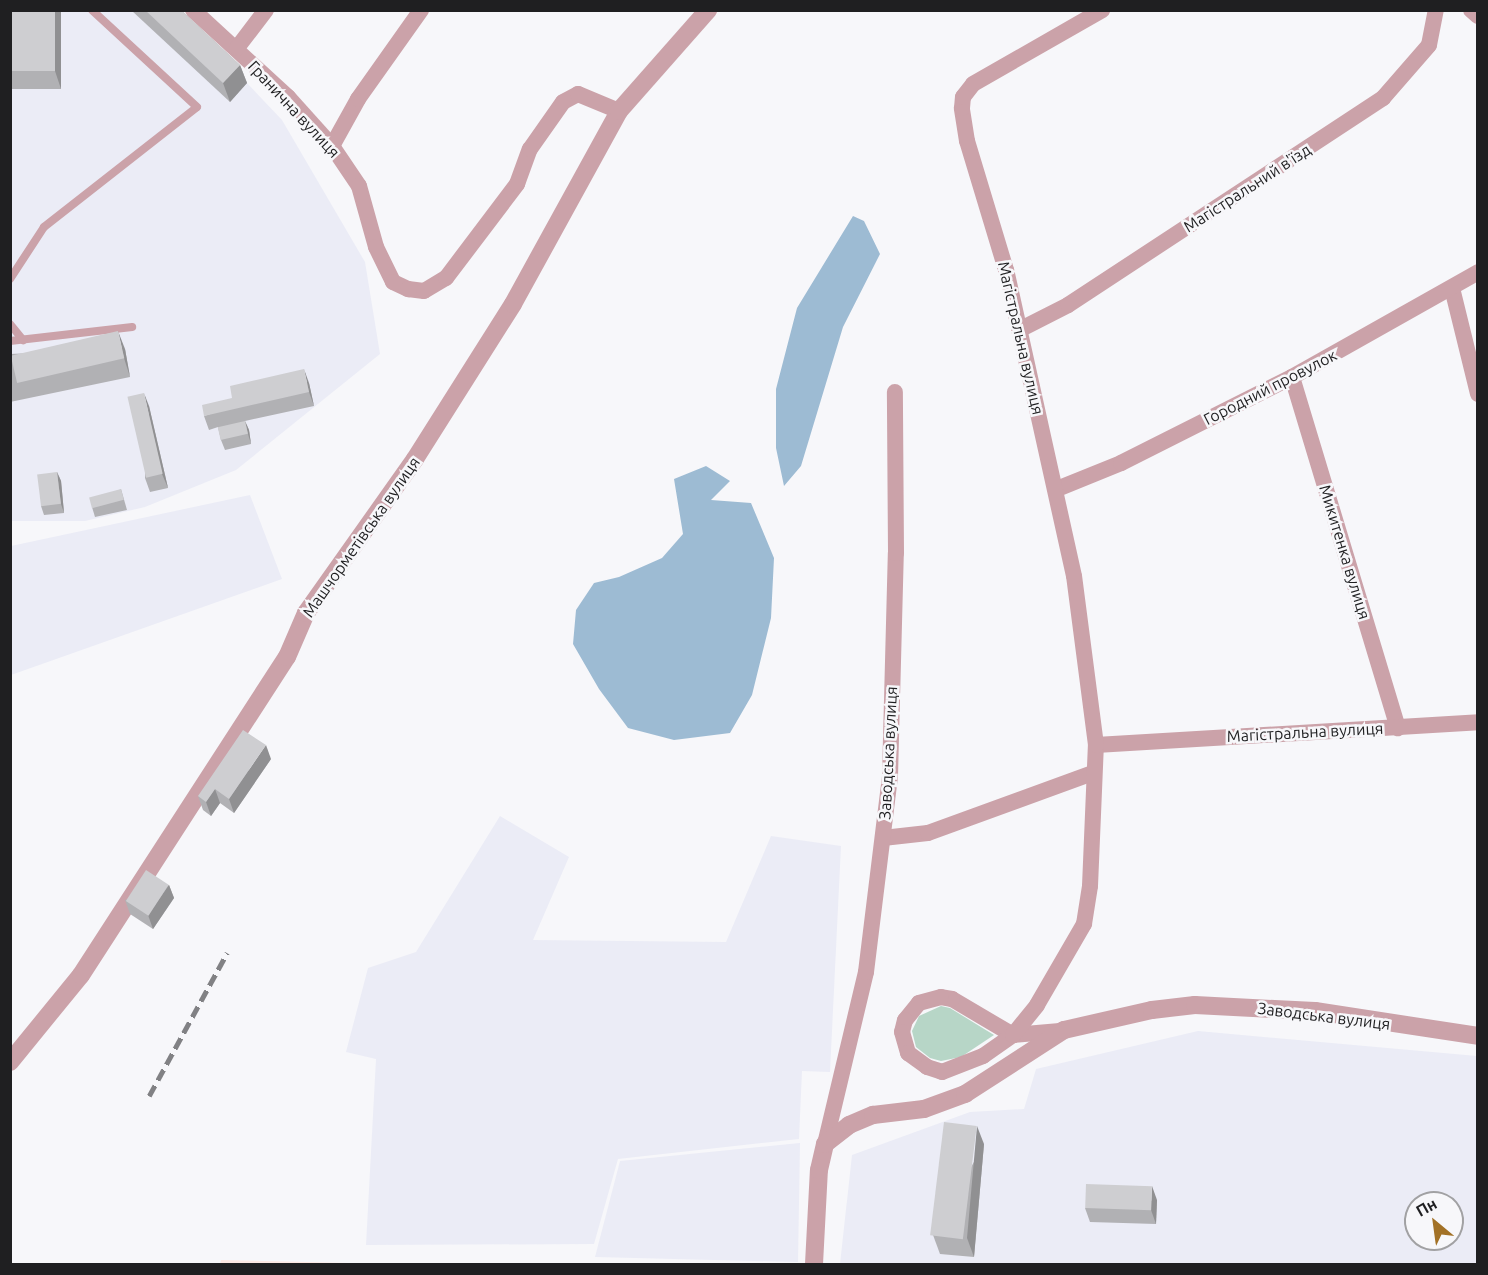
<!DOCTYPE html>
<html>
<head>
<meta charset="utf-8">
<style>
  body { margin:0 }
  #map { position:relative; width:1488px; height:1275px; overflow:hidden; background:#f7f7fa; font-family:Ubuntu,sans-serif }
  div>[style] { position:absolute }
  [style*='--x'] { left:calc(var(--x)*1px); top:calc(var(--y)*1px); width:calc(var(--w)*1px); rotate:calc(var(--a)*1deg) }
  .built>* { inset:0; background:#ebecf6 }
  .education>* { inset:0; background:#fde8e3 }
  .green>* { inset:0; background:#b7d6c7 }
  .water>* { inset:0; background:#9dbbd3 }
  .service>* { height:8px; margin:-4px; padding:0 4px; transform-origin:4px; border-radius:4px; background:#cba2a9 }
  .minor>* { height:16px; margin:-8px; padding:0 8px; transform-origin:8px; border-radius:8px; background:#cba2a9 }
  .tertiary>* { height:18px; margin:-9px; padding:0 9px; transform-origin:9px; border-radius:9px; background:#cba2a9 }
  .rail>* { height:4.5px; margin-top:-2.25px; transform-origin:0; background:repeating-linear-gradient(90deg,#818184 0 12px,transparent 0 18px) }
  .wall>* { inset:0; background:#b1b1b4; transform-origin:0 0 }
  .shaded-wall>* { inset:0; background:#909092 }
  .building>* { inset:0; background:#ceced1; transform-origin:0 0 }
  span { translate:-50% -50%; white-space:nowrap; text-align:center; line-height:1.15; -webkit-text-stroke:5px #f7f7fa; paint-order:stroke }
  .street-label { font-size:16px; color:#1f1f21 }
  .frame { position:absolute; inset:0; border:12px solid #1f1f21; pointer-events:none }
  .north { position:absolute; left:1404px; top:1191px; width:60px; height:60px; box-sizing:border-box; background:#f7f7fa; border:2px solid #a1a1a3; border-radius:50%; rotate:331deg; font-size:16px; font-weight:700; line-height:24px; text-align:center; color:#1f1f21 }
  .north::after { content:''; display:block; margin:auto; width:21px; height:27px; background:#a27126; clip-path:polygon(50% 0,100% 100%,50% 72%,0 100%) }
</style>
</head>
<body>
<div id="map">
  <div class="built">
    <i style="clip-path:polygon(10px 11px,168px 11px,247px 83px,282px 120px,365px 262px,380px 354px,236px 470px,145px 507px,85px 521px,11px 521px)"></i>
    <i style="clip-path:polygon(250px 495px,282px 579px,11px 675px,11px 546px)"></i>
    <i style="clip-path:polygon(500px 816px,569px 857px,533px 940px,726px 942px,771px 836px,841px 846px,830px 1072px,802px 1071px,799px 1139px,618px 1159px,594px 1244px,366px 1245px,376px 1059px,346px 1052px,368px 968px,416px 952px)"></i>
    <i style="clip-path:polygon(evenodd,1198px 1031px,1477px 1056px,1477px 1264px,840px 1264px,852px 1155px,970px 1112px,1024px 1109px,1036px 1069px,1198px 1031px,1416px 1203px,1452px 1203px,1452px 1239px,1416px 1239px,1416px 1203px)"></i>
    <i style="clip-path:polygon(800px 1143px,798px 1262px,595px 1257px,620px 1161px)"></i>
  </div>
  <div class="education">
    <i style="clip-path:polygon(221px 1260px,390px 1264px,220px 1264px)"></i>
  </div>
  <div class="green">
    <i style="clip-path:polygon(941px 1006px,950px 1008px,994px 1035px,961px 1057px,941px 1061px,930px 1058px,916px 1047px,912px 1031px,919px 1016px)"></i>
  </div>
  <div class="water">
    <i style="clip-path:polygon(853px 216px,864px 221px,880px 254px,843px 327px,801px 466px,784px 486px,776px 448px,776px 389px,797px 308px)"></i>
    <i style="clip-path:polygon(706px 466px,730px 481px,711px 500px,751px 503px,774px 558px,771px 618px,752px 695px,730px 733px,674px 740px,628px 728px,599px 689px,573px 644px,576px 610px,594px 583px,619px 577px,662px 558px,683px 534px,674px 479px)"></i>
  </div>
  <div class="service">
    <i style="--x:10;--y:279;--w:62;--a:-56.8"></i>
    <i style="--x:44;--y:227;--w:194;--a:-38.1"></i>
    <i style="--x:197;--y:107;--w:143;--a:-137.3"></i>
    <i style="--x:10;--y:324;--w:21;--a:51"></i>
    <i style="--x:10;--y:341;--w:123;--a:-6.5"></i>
  </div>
  <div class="minor">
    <i style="--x:193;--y:10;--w:129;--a:42.5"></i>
    <i style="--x:288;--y:97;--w:66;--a:48.1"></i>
    <i style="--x:332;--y:146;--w:48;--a:56"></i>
    <i style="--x:359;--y:186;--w:63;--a:74.4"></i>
    <i style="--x:376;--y:247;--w:39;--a:64"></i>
    <i style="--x:393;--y:282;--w:17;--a:25"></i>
    <i style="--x:408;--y:289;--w:16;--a:7"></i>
    <i style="--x:424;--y:291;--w:26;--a:-31"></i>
    <i style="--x:446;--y:278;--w:118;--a:-52.9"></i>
    <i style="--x:517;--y:184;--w:37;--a:-70"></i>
    <i style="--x:530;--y:149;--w:57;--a:-54.9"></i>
    <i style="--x:563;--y:102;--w:17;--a:-28"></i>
    <i style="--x:578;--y:94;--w:44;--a:22.5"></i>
    <i style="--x:1471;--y:10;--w:9;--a:41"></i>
    <i style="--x:237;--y:48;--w:48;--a:-52.7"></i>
    <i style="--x:332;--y:146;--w:54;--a:-61"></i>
    <i style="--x:358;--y:99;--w:109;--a:-54.7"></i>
    <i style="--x:1452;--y:288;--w:109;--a:76.2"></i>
    <i style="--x:1019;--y:330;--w:55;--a:-27"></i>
    <i style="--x:1068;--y:305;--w:377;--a:-33.3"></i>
    <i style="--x:1383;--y:98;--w:70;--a:-49"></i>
    <i style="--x:1429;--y:45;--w:36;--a:-79"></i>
    <i style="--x:1292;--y:377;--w:367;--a:73.2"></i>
    <i style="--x:1057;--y:489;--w:69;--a:-22.1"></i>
    <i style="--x:1121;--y:463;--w:191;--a:-26.7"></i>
    <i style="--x:1292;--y:377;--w:214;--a:-29.4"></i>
    <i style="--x:1096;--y:745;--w:383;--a:-3.4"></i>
    <i style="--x:883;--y:838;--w:45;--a:-6.3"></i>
    <i style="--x:928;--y:833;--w:176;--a:-20"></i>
    <i style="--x:1060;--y:1031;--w:47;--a:175.1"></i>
    <i style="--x:1013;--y:1035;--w:71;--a:-149.5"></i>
    <i style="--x:952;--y:999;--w:11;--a:-170"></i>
    <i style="--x:941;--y:997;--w:23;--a:165"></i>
    <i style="--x:919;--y:1003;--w:22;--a:129"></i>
    <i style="--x:905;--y:1020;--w:12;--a:104"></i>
    <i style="--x:902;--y:1032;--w:22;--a:74"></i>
    <i style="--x:908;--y:1053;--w:24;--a:36"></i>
    <i style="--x:927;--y:1067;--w:16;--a:18"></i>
    <i style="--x:942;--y:1072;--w:44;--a:-21.3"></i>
    <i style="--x:983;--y:1056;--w:37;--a:-35"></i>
    <i style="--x:1013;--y:1035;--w:38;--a:-51"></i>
    <i style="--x:1037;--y:1005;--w:94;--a:-59.9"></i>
    <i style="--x:1084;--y:924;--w:38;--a:-81"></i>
    <i style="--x:1090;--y:886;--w:141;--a:-87.6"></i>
    <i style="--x:1096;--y:745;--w:170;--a:-97.4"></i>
    <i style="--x:1074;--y:576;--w:313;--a:-102.5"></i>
    <i style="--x:1006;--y:270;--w:135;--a:-106.8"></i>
    <i style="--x:967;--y:141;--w:33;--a:-99"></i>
    <i style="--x:962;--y:108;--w:11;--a:-85"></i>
    <i style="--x:963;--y:97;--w:16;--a:-52"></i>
    <i style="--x:973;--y:84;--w:149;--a:-29.8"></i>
    <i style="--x:825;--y:1144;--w:177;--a:-76.6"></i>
    <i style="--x:866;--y:972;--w:197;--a:-83"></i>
    <i style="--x:890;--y:776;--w:223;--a:-88.5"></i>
    <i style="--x:896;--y:553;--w:161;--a:-90.4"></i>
  </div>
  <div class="tertiary">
    <i style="--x:10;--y:1062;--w:112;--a:-50.8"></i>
    <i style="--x:81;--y:975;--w:379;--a:-57.1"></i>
    <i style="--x:287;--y:657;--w:48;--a:-66.6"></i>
    <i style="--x:306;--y:613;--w:189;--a:-54.7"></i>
    <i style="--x:415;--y:459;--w:183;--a:-57.7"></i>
    <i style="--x:513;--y:304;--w:220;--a:-61.2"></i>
    <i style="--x:619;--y:111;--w:135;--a:-48.6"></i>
    <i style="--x:814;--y:1264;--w:94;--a:-87"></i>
    <i style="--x:819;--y:1170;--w:27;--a:-77"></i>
    <i style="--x:825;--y:1144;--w:31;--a:-38"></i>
    <i style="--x:849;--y:1125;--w:26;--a:-23"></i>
    <i style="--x:873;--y:1115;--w:51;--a:-6.7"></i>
    <i style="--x:924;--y:1109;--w:44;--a:-20.1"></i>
    <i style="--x:965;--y:1094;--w:118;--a:-32.9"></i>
    <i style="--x:1064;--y:1030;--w:90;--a:-12.8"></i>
    <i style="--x:1152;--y:1010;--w:43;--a:-6.6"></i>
    <i style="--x:1195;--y:1005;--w:120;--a:2.9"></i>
    <i style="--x:1315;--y:1011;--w:165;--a:8.7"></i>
  </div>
  <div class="rail">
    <i style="--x:149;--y:1096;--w:163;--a:-61.4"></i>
  </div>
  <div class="wall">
    <i style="left:10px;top:10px;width:51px;height:79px"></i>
    <i style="clip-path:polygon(131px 10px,181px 10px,240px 65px,247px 83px,230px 102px)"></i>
    <i style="clip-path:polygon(125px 349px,130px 377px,10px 402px,10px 354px)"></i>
    <i style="clip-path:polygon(309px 383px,314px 406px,245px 421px,249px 430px,251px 444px,225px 450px,221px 440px,218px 427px,209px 430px,204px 416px)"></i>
    <i style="clip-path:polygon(149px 406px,168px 488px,150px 492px,145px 478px)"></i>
    <i style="clip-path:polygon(57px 472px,61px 481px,64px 513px,44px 515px,41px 506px)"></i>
    <i style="clip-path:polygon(121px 489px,127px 510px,95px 517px,92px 507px)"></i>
    <i style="clip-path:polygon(271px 759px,234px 813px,220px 803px,211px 816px,203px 810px,198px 796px)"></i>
    <i style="clip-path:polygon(169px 885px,174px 898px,153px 929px,130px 914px,125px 900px)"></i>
    <i style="clip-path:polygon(984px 1144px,974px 1257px,940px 1254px,933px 1235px)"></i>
    <i style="clip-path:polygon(1157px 1200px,1156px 1224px,1090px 1222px,1085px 1208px)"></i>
  </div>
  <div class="shaded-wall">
    <i style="clip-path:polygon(55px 10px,61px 10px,61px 89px,55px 71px)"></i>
    <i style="clip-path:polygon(240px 65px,247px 83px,230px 102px,223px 83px)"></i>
    <i style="clip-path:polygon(118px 331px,125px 349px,130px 377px,124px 358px)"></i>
    <i style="clip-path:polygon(304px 369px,309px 383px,314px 406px,309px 392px)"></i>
    <i style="clip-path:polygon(144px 393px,149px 406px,168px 488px,162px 474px)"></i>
    <i style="clip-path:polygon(245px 421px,249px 430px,251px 444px,248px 434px)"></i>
    <i style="clip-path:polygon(57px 472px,61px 481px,64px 513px,61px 504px)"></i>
    <i style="clip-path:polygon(266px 745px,271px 759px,234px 813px,229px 799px)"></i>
    <i style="clip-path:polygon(215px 789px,220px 803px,211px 816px,206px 802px)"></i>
    <i style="clip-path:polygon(169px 885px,174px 898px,153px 929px,148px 915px)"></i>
    <i style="clip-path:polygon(977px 1126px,984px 1144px,974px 1257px,967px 1238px)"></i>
    <i style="clip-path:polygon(1152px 1186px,1157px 1200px,1156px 1224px,1151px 1210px)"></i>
  </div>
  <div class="building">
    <i style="left:10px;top:10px;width:45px;height:61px"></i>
    <i style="clip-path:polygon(145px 10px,181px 10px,240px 65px,223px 83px)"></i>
    <i style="left:118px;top:331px;width:28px;height:110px;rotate:77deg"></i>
    <i style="clip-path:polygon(304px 369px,309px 392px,204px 416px,202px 405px,232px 398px,230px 386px)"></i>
    <i style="left:144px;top:393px;width:83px;height:17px;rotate:77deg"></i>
    <i style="left:245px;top:421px;width:13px;height:28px;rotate:77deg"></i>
    <i style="left:57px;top:472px;width:32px;height:20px;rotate:83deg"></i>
    <i style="left:121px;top:489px;width:11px;height:33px;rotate:75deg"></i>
    <i style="clip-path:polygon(243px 730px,266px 745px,229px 799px,215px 789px,206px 802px,198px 796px)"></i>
    <i style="left:146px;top:870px;width:27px;height:37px;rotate:33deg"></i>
    <i style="left:944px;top:1122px;width:33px;height:114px;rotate:7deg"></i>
    <i style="left:1086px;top:1184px;width:66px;height:24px;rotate:2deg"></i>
  </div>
  <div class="street-label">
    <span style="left:294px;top:109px;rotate:47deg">Гранична вулиця</span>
    <span style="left:1247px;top:188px;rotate:-33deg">Магістральний в'їзд</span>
    <span style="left:1021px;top:338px;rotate:77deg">Магістральна вулиця</span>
    <span style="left:1270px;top:387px;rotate:-27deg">Городний провулок</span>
    <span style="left:361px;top:537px;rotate:-55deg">Машчорметівська вулиця</span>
    <span style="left:1345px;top:552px;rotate:73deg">Микитенка вулиця</span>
    <span style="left:1305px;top:732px;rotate:-3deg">Магістральна вулиця</span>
    <span style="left:888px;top:753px;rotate:-87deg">Заводська вулиця</span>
    <span style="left:1324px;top:1016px;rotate:7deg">Заводська вулиця</span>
  </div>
  <div class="frame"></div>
  <div class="north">Пн</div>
</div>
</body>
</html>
